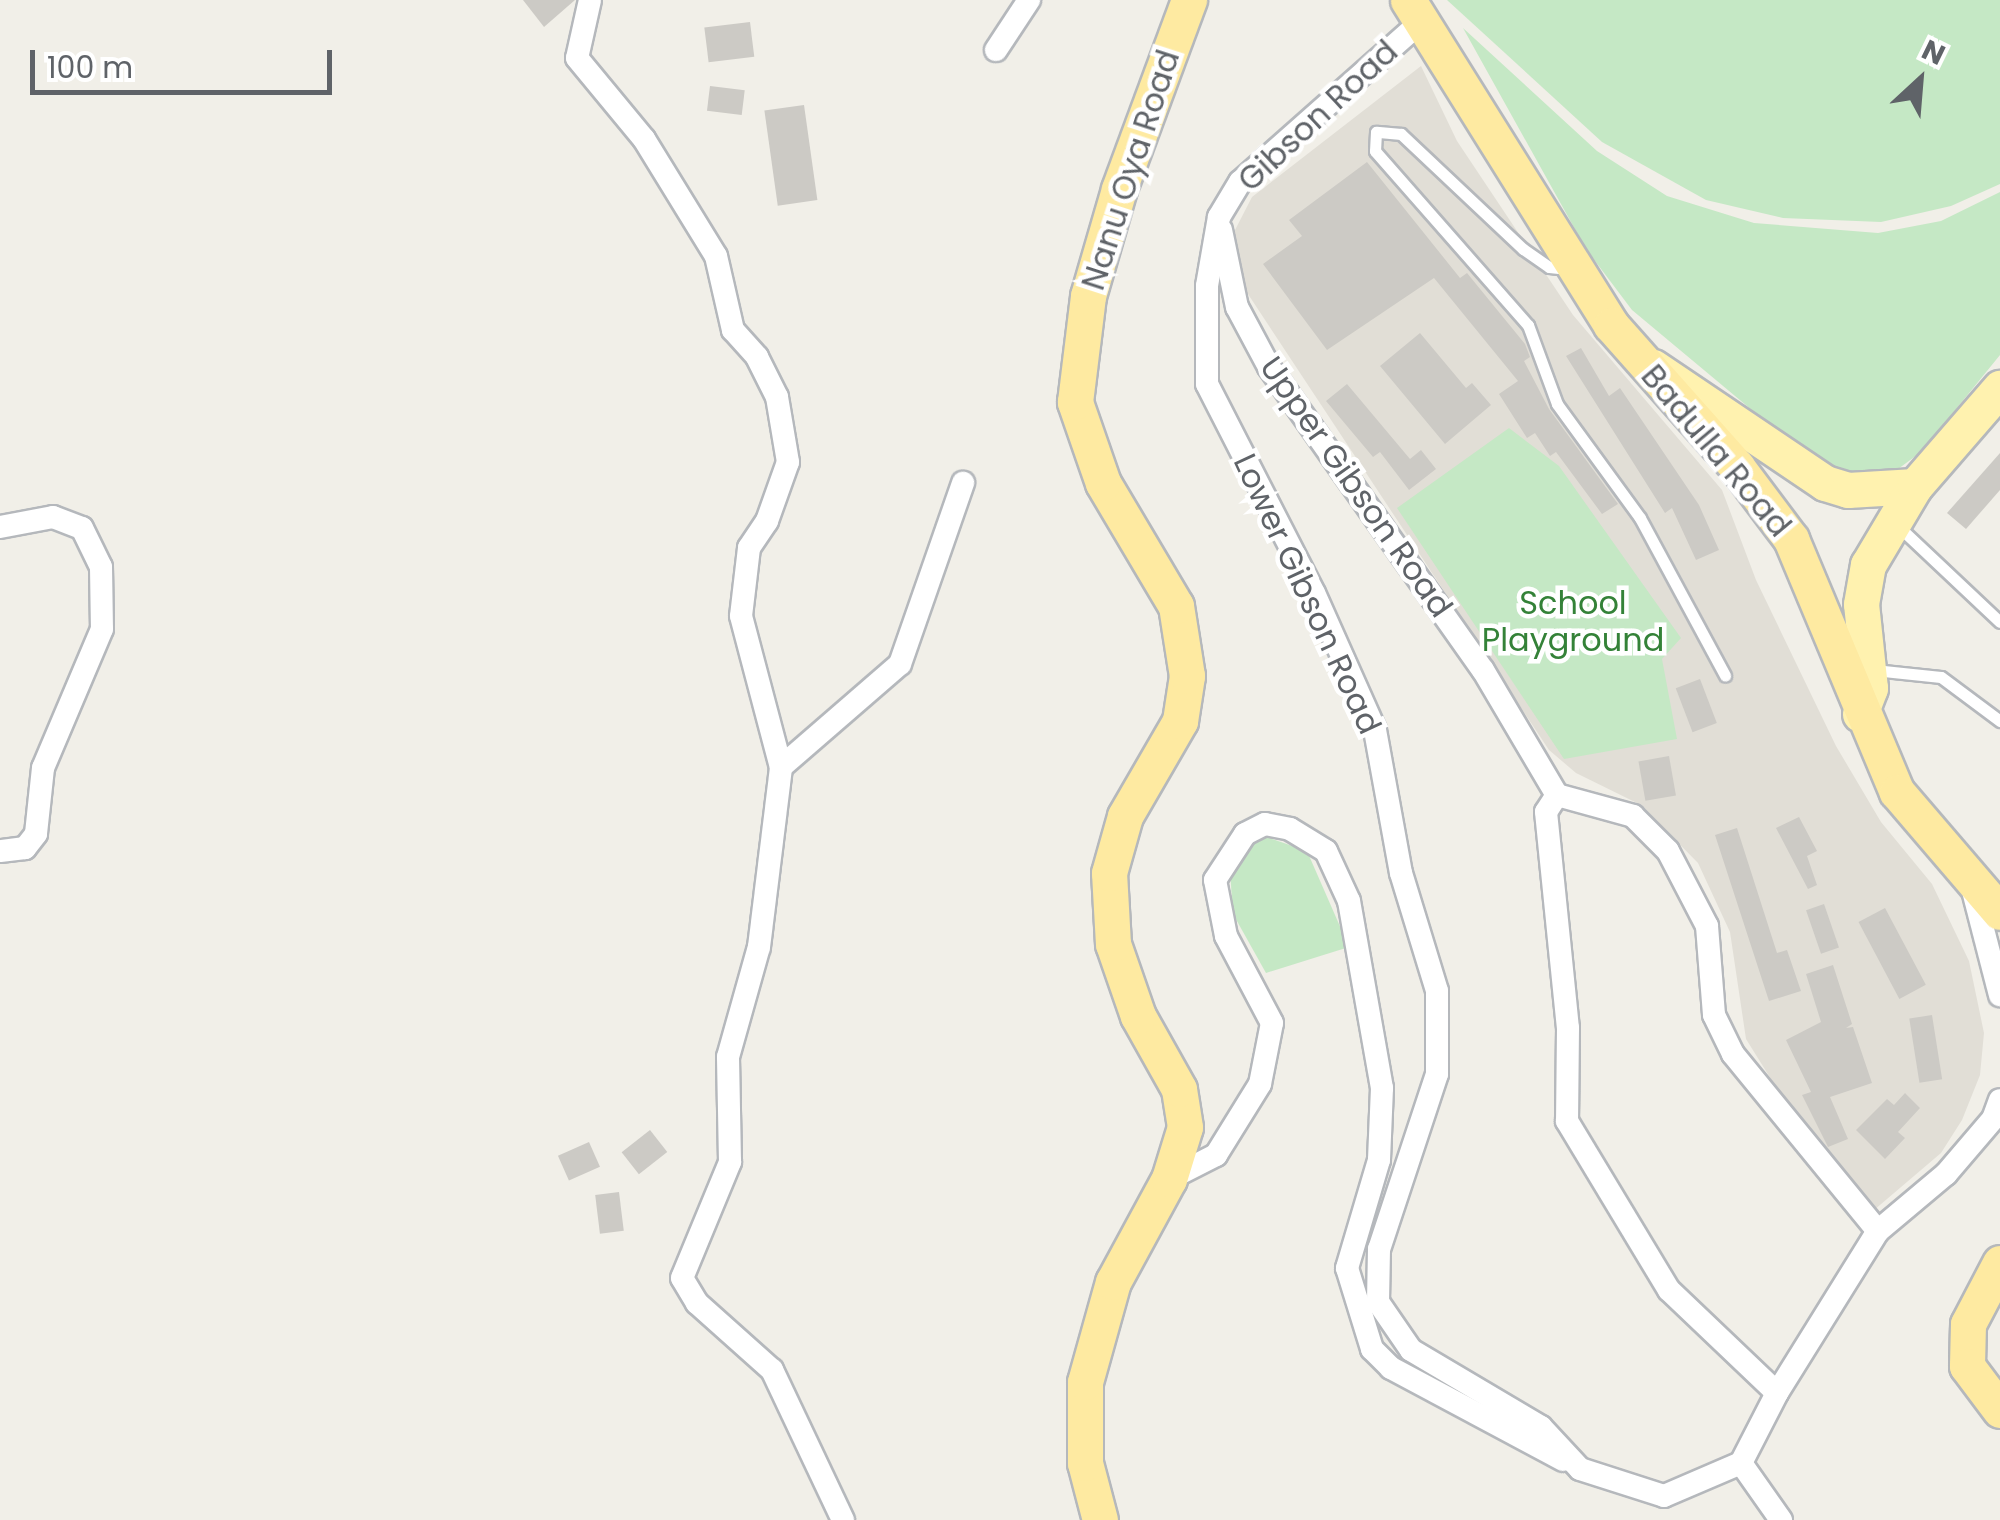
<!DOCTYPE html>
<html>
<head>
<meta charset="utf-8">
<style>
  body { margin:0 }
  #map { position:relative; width:2000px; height:1520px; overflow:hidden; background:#f1efe8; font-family:Poppins,sans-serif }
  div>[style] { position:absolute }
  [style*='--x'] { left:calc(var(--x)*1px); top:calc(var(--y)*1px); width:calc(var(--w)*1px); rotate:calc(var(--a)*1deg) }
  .education>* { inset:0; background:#e1ded6 }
  .green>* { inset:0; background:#c5e8c5 }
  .building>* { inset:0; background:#cccac5; transform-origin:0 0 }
  .roads { filter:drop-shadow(2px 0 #b5b8bc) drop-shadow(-2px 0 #b5b8bc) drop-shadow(0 2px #b5b8bc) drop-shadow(0 -2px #b5b8bc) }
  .service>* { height:11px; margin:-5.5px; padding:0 5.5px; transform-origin:5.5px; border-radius:5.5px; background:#fff }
  .minor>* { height:22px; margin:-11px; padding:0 11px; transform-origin:11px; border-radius:11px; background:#fff }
  .primary>* { height:35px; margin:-17.5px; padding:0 17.5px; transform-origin:17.5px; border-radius:17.5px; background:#fff2af }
  .trunk>* { height:35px; margin:-17.5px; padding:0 17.5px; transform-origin:17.5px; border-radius:17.5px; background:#feeaa1 }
  span { translate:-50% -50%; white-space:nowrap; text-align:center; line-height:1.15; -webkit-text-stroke:9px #fff; paint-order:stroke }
  .street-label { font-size:32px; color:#5f6368 }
  .park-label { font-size:32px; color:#348238 }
  .north { position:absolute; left:1870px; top:30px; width:100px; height:100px; -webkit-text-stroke:8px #fff; paint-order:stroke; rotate:26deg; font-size:28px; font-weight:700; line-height:40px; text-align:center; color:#5f6368 }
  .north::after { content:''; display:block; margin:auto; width:35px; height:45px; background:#5f6368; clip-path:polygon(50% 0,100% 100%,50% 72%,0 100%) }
  .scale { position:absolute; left:30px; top:50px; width:302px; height:45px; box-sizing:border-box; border:5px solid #5f6368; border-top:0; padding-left:12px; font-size:30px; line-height:35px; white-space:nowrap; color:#5f6368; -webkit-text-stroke:8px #fff; paint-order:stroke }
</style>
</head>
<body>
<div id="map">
  <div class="education">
    <i style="clip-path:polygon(1421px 66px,1457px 141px,1573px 315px,1722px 490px,1756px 580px,1836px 746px,1881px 822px,1932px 884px,1969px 961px,1984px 1033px,1980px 1075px,1962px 1120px,1941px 1153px,1860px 1222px,1746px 1039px,1730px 932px,1698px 863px,1641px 805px,1576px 773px,1549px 750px,1244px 288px,1234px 232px,1252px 197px)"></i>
  </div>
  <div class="green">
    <i style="clip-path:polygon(1447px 0,2000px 0,2000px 184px,1951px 206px,1881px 222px,1783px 218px,1706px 200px,1602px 142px)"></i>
    <i style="clip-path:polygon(1463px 28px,1597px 151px,1667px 196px,1754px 223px,1878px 233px,1941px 221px,2000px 192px,2000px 355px,1921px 452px,1898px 469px,1875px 478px,1820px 467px,1632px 310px,1586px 249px)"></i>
    <i style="clip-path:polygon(1509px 428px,1559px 466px,1681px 638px,1662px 659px,1677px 739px,1564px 759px,1397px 508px)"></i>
    <i style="clip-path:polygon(1261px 835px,1307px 851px,1349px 947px,1266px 973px,1233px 914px,1230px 871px)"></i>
  </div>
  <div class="building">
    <i style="clip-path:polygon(523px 0,575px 0,544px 27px)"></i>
    <i style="left:750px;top:22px;width:35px;height:46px;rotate:83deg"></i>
    <i style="left:710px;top:86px;width:35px;height:25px;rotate:7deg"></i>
    <i style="left:804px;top:105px;width:96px;height:40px;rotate:82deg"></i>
    <i style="clip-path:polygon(1367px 162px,1460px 278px,1467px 273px,1525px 344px,1530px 357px,1524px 361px,1549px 409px,1618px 504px,1602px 514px,1556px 452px,1550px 456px,1535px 433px,1527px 438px,1499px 394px,1518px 381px,1434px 278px,1327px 350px,1263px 264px,1302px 236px,1289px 220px)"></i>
    <i style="clip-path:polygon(1420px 333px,1466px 388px,1472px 383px,1491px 405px,1445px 444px,1380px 366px)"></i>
    <i style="clip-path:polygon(1581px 348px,1609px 396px,1620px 388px,1699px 505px,1719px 550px,1696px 560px,1672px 508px,1665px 513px,1566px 356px)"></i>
    <i style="clip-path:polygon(1347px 384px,1410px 459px,1421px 450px,1436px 469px,1409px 490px,1380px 452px,1373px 457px,1326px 401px)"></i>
    <i style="clip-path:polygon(2000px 453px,2000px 490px,1966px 529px,1947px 513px)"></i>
    <i style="left:1700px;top:679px;width:47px;height:26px;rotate:69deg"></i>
    <i style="left:1669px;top:756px;width:40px;height:31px;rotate:80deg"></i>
    <i style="clip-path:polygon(1799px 817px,1817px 851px,1807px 856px,1817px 885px,1808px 889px,1776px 828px)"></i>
    <i style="clip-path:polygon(1737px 828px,1777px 953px,1787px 950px,1801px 991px,1769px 1001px,1715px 835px)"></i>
    <i style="left:1824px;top:904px;width:46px;height:19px;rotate:71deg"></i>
    <i style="left:1885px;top:908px;width:87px;height:30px;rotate:62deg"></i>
    <i style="clip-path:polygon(1833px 965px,1852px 1024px,1846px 1028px,1853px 1027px,1872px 1083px,1830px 1097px,1848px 1139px,1828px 1147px,1802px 1095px,1811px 1092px,1786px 1040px,1821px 1022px,1806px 974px)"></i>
    <i style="left:1932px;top:1015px;width:65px;height:23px;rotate:81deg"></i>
    <i style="clip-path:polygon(1905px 1093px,1920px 1108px,1898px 1132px,1905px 1138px,1885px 1159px,1856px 1130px,1887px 1099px,1894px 1105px)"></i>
    <i style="left:650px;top:1130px;width:28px;height:36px;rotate:52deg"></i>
    <i style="left:589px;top:1142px;width:27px;height:34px;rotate:66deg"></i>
    <i style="left:619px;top:1192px;width:39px;height:24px;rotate:83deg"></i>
  </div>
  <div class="roads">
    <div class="service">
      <i style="--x:1568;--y:269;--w:19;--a:-174"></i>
      <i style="--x:1549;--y:267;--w:32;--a:-145"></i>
      <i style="--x:1523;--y:249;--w:168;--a:-136.7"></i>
      <i style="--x:1401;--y:134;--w:25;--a:-175"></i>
      <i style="--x:1376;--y:132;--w:19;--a:93"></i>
      <i style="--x:1375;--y:151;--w:232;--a:48.7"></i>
      <i style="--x:1528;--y:325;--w:84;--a:69.8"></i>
      <i style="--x:1557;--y:404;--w:141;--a:53.9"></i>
      <i style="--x:1640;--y:518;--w:179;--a:61.6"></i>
      <i style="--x:1898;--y:526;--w:140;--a:43.3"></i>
      <i style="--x:1874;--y:670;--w:67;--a:6"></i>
      <i style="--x:1941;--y:677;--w:74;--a:36.7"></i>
    </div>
    <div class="minor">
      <i style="--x:590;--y:0;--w:59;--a:102.6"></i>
      <i style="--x:577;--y:58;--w:105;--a:50.4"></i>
      <i style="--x:644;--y:139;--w:137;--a:58.4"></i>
      <i style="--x:716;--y:256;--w:76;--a:77.1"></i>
      <i style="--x:733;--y:330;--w:36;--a:48"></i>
      <i style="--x:757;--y:357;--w:45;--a:63.4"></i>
      <i style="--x:777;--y:397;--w:66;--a:80.4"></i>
      <i style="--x:788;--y:462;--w:63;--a:109.6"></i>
      <i style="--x:767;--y:521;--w:32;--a:124"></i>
      <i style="--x:749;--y:548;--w:68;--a:96.7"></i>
      <i style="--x:741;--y:616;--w:156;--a:75.2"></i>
      <i style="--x:1423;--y:20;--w:244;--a:138.5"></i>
      <i style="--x:1240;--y:182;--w:41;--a:121"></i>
      <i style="--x:1219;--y:217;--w:70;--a:99.9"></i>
      <i style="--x:1207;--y:286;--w:98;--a:90"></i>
      <i style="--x:1207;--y:384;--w:235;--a:62.9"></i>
      <i style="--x:1314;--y:593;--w:150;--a:66"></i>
      <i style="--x:1375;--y:730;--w:145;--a:79.7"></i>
      <i style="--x:1401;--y:873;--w:123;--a:73"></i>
      <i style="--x:1437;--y:991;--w:83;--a:90"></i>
      <i style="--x:1437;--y:1074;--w:184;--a:108.3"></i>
      <i style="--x:1379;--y:1249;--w:53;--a:91.1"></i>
      <i style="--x:1378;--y:1302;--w:58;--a:55.5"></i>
      <i style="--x:1411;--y:1350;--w:151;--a:30.6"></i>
      <i style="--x:1541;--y:1427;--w:57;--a:47.1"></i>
      <i style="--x:1580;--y:1469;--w:88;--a:17.8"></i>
      <i style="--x:1664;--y:1496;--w:84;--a:-23.2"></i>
      <i style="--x:996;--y:50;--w:60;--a:-56.6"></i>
      <i style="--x:1221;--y:230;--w:79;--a:78.3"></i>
      <i style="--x:1237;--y:307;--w:68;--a:61.9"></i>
      <i style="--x:1269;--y:367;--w:371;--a:54.8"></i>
      <i style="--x:1483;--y:670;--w:145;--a:59.4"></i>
      <i style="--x:0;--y:527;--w:54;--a:-10.7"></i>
      <i style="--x:53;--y:517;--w:31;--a:21"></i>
      <i style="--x:82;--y:528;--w:43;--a:64"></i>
      <i style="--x:101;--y:567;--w:62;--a:89.1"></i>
      <i style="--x:102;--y:629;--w:151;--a:113"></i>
      <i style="--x:43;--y:768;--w:66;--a:96.1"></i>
      <i style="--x:36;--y:834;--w:18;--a:128"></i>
      <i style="--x:25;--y:848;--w:25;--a:173"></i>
      <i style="--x:1557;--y:795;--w:20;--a:123"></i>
      <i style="--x:1546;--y:812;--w:217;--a:84.2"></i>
      <i style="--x:1568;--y:1028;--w:93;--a:90.6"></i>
      <i style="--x:1567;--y:1121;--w:197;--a:58.9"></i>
      <i style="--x:1669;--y:1290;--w:149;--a:43.6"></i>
      <i style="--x:1557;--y:795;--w:79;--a:15.4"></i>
      <i style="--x:1633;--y:816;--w:49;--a:45"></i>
      <i style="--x:1668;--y:851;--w:85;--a:62.5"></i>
      <i style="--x:1707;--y:926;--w:89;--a:85.5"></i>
      <i style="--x:1714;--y:1015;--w:43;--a:64"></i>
      <i style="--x:1733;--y:1054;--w:229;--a:50.7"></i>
      <i style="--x:1971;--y:883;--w:116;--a:75.5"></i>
      <i style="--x:1169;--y:1179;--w:53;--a:-27.1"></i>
      <i style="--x:1216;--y:1155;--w:84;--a:-58.2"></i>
      <i style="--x:1260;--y:1084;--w:62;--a:-78.9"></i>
      <i style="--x:1272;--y:1023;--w:98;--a:-117.9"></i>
      <i style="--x:1226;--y:936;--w:57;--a:-101.1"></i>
      <i style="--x:1215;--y:880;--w:55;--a:-56.9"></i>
      <i style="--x:1245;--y:834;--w:22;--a:-27"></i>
      <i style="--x:1265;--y:824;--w:25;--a:11"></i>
      <i style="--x:1290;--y:829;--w:42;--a:31.4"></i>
      <i style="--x:1326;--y:851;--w:55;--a:65.3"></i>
      <i style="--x:1349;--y:901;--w:190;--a:80"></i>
      <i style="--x:1382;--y:1088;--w:72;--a:92.4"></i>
      <i style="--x:1379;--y:1160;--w:113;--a:106.5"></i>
      <i style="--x:1347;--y:1268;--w:85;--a:72.8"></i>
      <i style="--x:1372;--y:1349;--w:27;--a:45"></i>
      <i style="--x:1391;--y:1368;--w:195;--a:28.1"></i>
      <i style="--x:843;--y:1520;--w:166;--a:-115.3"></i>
      <i style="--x:772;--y:1370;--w:101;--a:-138.2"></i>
      <i style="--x:697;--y:1303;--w:29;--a:-121"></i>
      <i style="--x:682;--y:1278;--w:126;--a:-67.5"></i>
      <i style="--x:730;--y:1162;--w:105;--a:-91.1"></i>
      <i style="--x:728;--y:1057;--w:114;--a:-74.3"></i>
      <i style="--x:759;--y:947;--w:181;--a:-83"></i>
      <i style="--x:781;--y:767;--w:157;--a:-40.9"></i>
      <i style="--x:900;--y:664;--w:192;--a:-70.8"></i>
      <i style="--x:1781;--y:1520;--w:70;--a:-125.1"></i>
      <i style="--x:1741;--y:1463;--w:79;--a:-62.8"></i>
      <i style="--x:1777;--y:1393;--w:191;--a:-58.1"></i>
      <i style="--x:1878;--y:1231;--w:89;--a:-40"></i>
      <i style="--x:1946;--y:1174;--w:72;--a:-49.5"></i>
      <i style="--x:1993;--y:1119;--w:20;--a:-70"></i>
    </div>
    <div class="primary">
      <i style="--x:1653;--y:367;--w:207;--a:34"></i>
      <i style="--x:1825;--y:483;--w:24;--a:17"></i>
      <i style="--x:1848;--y:490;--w:67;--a:-3.4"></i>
      <i style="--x:1860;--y:714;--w:28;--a:-69"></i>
      <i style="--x:1870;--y:688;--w:84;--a:-96.1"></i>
      <i style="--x:1861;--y:604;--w:40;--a:-80"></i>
      <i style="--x:1868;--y:565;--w:92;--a:-59.3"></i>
      <i style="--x:1915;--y:486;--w:130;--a:-49.1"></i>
    </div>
    <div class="trunk">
      <i style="--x:1408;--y:0;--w:383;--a:58"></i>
      <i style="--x:1611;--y:325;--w:190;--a:48.4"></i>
      <i style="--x:1737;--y:467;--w:90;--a:53.1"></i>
      <i style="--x:1791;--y:539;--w:274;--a:67.3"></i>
      <i style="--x:1897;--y:792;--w:158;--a:49.4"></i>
      <i style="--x:2000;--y:1263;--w:69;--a:117.7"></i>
      <i style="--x:1968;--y:1324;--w:42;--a:91.4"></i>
      <i style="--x:1967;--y:1366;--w:55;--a:53.1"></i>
      <i style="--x:1100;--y:1520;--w:59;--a:-104.7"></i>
      <i style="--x:1085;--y:1463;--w:81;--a:-90"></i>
      <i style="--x:1085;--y:1382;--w:104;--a:-74.4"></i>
      <i style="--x:1113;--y:1282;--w:117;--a:-61.5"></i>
      <i style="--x:1169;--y:1179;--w:54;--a:-72.9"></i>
      <i style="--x:1185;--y:1127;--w:38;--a:-99"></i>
      <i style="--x:1179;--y:1089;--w:84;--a:-119.3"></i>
      <i style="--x:1138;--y:1016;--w:76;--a:-109.1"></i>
      <i style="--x:1113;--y:944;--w:71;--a:-93.2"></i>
      <i style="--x:1109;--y:873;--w:59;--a:-74.3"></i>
      <i style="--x:1125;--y:816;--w:110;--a:-59.9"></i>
      <i style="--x:1180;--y:721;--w:46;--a:-81.2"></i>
      <i style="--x:1187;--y:676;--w:71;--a:-98.9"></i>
      <i style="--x:1176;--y:606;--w:143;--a:-120.7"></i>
      <i style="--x:1103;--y:483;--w:86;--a:-109.1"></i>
      <i style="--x:1075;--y:402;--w:107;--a:-83"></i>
      <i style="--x:1088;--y:296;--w:111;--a:-73.8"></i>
      <i style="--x:1119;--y:189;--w:202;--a:-69.7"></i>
    </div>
  </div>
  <div class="street-label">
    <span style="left:1318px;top:116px;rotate:-43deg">Gibson Road</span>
    <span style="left:1131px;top:170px;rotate:-72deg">Nanu Oya Road</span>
    <span style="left:1716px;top:451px;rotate:50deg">Badulla Road</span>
    <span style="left:1356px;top:487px;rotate:55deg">Upper Gibson Road</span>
    <span style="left:1307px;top:594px;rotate:65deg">Lower Gibson Road</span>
  </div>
  <div class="park-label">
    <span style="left:1573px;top:622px">School<br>Playground</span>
  </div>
  <div class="north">N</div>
  <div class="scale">100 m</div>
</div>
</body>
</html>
